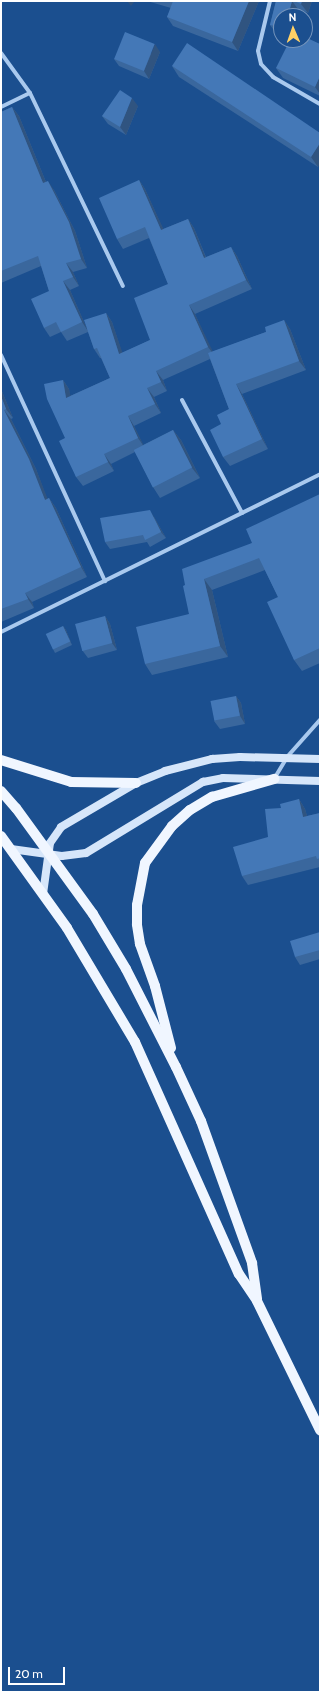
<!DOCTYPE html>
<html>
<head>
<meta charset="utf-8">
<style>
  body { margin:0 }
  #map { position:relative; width:321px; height:1693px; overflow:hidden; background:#1b4f8f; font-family:Cabin,sans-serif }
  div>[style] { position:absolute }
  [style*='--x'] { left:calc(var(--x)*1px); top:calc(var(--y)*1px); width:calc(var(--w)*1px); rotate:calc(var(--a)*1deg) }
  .street>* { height:4px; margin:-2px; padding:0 2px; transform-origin:2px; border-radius:2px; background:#a9c9ee }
  .secondary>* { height:8px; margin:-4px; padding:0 4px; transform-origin:4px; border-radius:4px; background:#d6e6fa }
  .primary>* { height:10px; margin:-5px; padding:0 5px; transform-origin:5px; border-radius:5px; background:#f0f6ff }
  .wall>* { inset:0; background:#3a679d }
  .shaded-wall>* { inset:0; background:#305480 }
  .building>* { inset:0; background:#4478b7; transform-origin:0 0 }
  span { translate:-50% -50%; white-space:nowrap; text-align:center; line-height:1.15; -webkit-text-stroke:4px #1b4f8f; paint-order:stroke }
  .frame { position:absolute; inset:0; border:2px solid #fff; pointer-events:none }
  .north { position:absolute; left:273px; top:8px; width:40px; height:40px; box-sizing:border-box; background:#1b4f8f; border:1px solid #7695bc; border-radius:50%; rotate:358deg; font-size:11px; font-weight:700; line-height:16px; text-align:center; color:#fff }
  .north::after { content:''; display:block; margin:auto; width:14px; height:18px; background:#ffd166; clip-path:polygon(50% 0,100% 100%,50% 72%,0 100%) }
  .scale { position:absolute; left:8px; top:1667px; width:57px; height:18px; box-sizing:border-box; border:2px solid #fff; border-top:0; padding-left:5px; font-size:12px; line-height:14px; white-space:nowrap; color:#fff; -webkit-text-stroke:3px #1b4f8f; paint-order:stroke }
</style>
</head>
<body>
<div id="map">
  <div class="street">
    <i style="--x:270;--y:1;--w:51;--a:103.5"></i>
    <i style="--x:258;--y:51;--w:13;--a:77"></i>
    <i style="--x:261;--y:64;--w:18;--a:47"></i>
    <i style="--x:273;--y:77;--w:54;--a:29.9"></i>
    <i style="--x:1;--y:53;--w:49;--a:54.1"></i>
    <i style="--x:30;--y:93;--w:214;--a:64.3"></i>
    <i style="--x:1;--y:107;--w:32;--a:-26"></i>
    <i style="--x:1;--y:355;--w:249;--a:65.3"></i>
    <i style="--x:182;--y:400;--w:128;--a:62"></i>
    <i style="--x:1;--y:632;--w:356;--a:-26.3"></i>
    <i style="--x:274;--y:779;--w:26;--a:-59"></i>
    <i style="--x:287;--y:757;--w:50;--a:-48.3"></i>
  </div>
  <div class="secondary">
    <i style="--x:11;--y:849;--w:51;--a:7.8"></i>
    <i style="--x:62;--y:856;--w:24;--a:-7"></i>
    <i style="--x:86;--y:853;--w:137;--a:-31.3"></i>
    <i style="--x:203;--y:782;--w:20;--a:-11"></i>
    <i style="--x:223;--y:778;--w:97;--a:1.8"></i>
    <i style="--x:43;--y:894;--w:51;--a:-82.2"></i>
    <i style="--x:50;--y:843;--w:19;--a:-55"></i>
    <i style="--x:61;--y:827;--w:87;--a:-30.4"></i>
    <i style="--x:136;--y:783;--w:31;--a:-22"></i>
    <i style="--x:165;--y:771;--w:49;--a:-14.3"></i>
    <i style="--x:212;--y:759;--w:28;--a:-4"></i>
    <i style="--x:240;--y:757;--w:80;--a:1.4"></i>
  </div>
  <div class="primary">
    <i style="--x:1;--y:760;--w:73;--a:17.4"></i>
    <i style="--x:71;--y:782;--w:65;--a:0.9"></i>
    <i style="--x:1;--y:791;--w:23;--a:49"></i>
    <i style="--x:16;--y:808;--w:131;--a:54"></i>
    <i style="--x:93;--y:914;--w:64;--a:59"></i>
    <i style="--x:126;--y:969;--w:110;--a:63"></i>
    <i style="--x:176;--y:1067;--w:60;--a:65.2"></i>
    <i style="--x:201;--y:1121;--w:151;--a:70.2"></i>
    <i style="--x:252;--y:1263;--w:36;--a:82"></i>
    <i style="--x:1;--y:836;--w:113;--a:54.3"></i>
    <i style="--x:67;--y:928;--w:133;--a:59.2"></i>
    <i style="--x:135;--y:1042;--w:254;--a:65.9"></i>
    <i style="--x:239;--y:1274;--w:32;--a:56"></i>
    <i style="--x:257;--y:1301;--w:144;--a:64"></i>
    <i style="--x:171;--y:1048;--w:64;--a:-104.5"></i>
    <i style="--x:155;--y:986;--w:45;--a:-109.7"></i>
    <i style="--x:140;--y:944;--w:20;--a:-99"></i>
    <i style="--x:137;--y:924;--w:19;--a:-90"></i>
    <i style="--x:137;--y:905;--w:43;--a:-79.2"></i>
    <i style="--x:145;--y:863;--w:46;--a:-53.9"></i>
    <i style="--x:172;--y:826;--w:24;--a:-42"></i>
    <i style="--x:190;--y:810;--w:26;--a:-31"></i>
    <i style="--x:212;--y:797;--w:65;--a:-16.2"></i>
  </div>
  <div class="wall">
    <i style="clip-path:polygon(147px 1px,259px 1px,238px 51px,173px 26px,167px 17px,171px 8px)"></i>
    <i style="clip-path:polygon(276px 1px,312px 1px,308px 13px,298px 9px,296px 16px,281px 16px,281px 35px,276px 33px,270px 25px)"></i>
    <i style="clip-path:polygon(320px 44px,320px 96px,283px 78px,276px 68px)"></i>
    <i style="clip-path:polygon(160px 52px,149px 79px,119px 66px,114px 59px)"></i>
    <i style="clip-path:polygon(172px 66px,320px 133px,318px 167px,179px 77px)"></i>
    <i style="clip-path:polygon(138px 106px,126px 135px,108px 124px,102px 116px)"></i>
    <i style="clip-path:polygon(12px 107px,19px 116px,46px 182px,54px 190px,75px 231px,87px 268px,73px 272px,79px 286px,70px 290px,87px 329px,106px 313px,112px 322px,122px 353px,150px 340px,168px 284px,149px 238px,123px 249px,117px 239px,139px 180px,145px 189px,163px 229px,188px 219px,194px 228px,206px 257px,231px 247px,237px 256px,252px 289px,195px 314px,212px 352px,266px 332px,284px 320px,290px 329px,306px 370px,242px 394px,268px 449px,230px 466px,223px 457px,221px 424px,229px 409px,210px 359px,163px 380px,167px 391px,154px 397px,161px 413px,134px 426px,143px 445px,173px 430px,181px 440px,200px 478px,160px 498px,153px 487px,135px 452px,111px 464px,114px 471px,83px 486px,76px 477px,65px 438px,63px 380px,69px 389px,70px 396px,110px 378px,101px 358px,100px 358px,94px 349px,88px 332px,67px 341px,61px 332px,50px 337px,44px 328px,49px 291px,41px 266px,1px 283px,1px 112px)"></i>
    <i style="clip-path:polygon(1px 389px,13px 418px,11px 419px,36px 469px,47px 499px,49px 498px,56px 508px,87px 577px,32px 602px,34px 608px,1px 622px)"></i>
    <i style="clip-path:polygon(320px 494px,320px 663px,302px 671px,294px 660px,278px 597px,265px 570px,212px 590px,228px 657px,152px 675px,145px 664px,189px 614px,185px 585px,252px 543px)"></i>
    <i style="clip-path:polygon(154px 517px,166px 538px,150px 547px,147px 542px,110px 549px,105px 542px)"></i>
    <i style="clip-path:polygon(105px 616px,110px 624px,117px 650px,88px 658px,82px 650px)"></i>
    <i style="clip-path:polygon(63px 626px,66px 630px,72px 645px,55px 653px,53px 649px)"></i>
    <i style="clip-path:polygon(236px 696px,241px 703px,245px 724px,220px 729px,214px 721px)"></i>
    <i style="clip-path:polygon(299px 799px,305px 809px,307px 816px,320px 813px,320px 867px,248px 885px,242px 876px,268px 837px,281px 808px)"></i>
    <i style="clip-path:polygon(320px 932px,320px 959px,300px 965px,295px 957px)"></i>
  </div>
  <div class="shaded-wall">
    <i style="clip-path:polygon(127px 1px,135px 1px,131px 6px)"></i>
    <i style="clip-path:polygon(249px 1px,259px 1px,238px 51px,232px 42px)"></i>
    <i style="clip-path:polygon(292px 1px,298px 9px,296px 16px,288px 16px)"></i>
    <i style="clip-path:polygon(302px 1px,312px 1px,308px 13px,301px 4px)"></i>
    <i style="clip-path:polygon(155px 44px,160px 52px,149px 79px,144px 71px)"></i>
    <i style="clip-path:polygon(320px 76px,320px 94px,315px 87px)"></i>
    <i style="clip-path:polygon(132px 98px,138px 106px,126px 135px,120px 127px)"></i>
    <i style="clip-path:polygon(12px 107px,19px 116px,50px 192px,43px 183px)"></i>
    <i style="clip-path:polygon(320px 143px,320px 164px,318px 167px,311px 157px)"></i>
    <i style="clip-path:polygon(139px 180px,145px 189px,168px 239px,161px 230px)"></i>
    <i style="clip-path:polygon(48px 181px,54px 190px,75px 231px,87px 268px,81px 259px)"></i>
    <i style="clip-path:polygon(188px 219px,194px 228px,210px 268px,204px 258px)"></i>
    <i style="clip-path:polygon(231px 247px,237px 256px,252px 289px,246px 280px)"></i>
    <i style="clip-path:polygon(66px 263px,73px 272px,79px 286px,73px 277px)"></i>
    <i style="clip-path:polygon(63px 281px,70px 290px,88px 331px,82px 322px)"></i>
    <i style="clip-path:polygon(189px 305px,195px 314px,215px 356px,208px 347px)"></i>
    <i style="clip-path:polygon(106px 313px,112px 322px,126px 363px,119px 354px)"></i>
    <i style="clip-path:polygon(284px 320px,290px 329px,306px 370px,299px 361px)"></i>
    <i style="clip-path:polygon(156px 371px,163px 380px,167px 391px,161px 382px)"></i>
    <i style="clip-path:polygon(63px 380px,69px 389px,73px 408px,66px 398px)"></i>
    <i style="clip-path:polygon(236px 384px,242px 394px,268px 449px,262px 439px)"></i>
    <i style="clip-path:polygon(147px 388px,154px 397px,161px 413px,155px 404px)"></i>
    <i style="clip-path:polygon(1px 389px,13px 418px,6px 409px,1px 396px)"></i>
    <i style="clip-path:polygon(4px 410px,11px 419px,36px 469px,52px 510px,45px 500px)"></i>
    <i style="clip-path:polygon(128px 416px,134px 426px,145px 448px,138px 438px)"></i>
    <i style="clip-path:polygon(173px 430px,181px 440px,200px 478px,192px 468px)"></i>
    <i style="clip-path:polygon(104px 454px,111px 464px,114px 471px,108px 462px)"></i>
    <i style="clip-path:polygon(49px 498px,56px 508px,87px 577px,81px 567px)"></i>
    <i style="clip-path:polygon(150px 510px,166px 538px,161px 532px)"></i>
    <i style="clip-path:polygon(204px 579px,212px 590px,228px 657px,220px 646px)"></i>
    <i style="clip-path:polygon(25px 593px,32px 602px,34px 608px,28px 599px)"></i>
    <i style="clip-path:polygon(105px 616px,110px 624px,117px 650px,112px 643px)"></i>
    <i style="clip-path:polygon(63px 626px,66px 630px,72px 645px,70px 641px)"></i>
    <i style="clip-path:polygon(236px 696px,241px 703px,245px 724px,240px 716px)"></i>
    <i style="clip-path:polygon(299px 799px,305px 809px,310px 826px,303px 817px)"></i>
  </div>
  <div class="building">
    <i style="clip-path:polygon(172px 1px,249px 1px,232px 42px,167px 17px,173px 1px)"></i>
    <i style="clip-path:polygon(276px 1px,292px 1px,288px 16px,281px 16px,281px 27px,270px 25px)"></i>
    <i style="clip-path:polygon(294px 1px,302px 1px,301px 4px)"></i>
    <i style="left:125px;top:32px;width:32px;height:29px;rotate:22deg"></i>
    <i style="clip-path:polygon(305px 37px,320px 44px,320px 76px,315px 87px,276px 68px,290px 40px,305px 40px)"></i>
    <i style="clip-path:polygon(187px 43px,320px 133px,320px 143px,311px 157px,172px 66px)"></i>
    <i style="clip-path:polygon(120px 90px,132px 98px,120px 127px,102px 116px)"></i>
    <i style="clip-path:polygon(12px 107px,43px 183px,48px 181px,69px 222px,81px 259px,66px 263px,73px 277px,63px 281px,82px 322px,61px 332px,56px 322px,44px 328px,31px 299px,49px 291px,38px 256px,1px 271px,1px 112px)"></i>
    <i style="clip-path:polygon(139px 180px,161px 230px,188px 219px,204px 258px,231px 247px,246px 280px,189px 305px,208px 347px,156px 371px,161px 382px,147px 388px,155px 404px,128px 416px,138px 438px,104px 454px,108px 462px,76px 477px,59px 441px,65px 438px,47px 399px,44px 384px,63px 380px,66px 398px,110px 378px,97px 348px,94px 349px,84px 320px,106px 313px,119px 354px,150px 340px,134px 298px,168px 284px,145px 227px,117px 239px,99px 198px)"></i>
    <i style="clip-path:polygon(284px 320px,299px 361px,236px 384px,262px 439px,223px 457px,210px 430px,221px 424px,217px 415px,229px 409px,208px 353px,266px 332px,265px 327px)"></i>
    <i style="clip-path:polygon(1px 396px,6px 409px,4px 410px,29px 459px,45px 500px,49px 498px,81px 567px,25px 593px,28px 599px,1px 609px)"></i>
    <i style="left:173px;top:430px;width:42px;height:44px;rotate:63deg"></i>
    <i style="clip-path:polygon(320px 494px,320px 648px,294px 660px,267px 602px,278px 597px,259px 558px,204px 579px,220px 646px,145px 664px,136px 627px,189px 614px,183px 586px,185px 585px,182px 569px,252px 543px,246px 529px)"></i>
    <i style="clip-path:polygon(150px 510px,161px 532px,145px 540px,143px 535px,105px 542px,100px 518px)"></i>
    <i style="left:105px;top:616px;width:28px;height:31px;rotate:75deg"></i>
    <i style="left:63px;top:626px;width:17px;height:19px;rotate:65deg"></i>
    <i style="left:236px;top:696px;width:20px;height:26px;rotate:79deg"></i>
    <i style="clip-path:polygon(299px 799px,303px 817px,320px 813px,320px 858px,317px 859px,316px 856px,242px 876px,233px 847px,268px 837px,265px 809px,281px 808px,280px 804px)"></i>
    <i style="clip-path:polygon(320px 932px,320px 950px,295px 957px,290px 941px)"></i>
  </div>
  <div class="frame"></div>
  <div class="north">N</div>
  <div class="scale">20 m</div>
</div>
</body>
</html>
